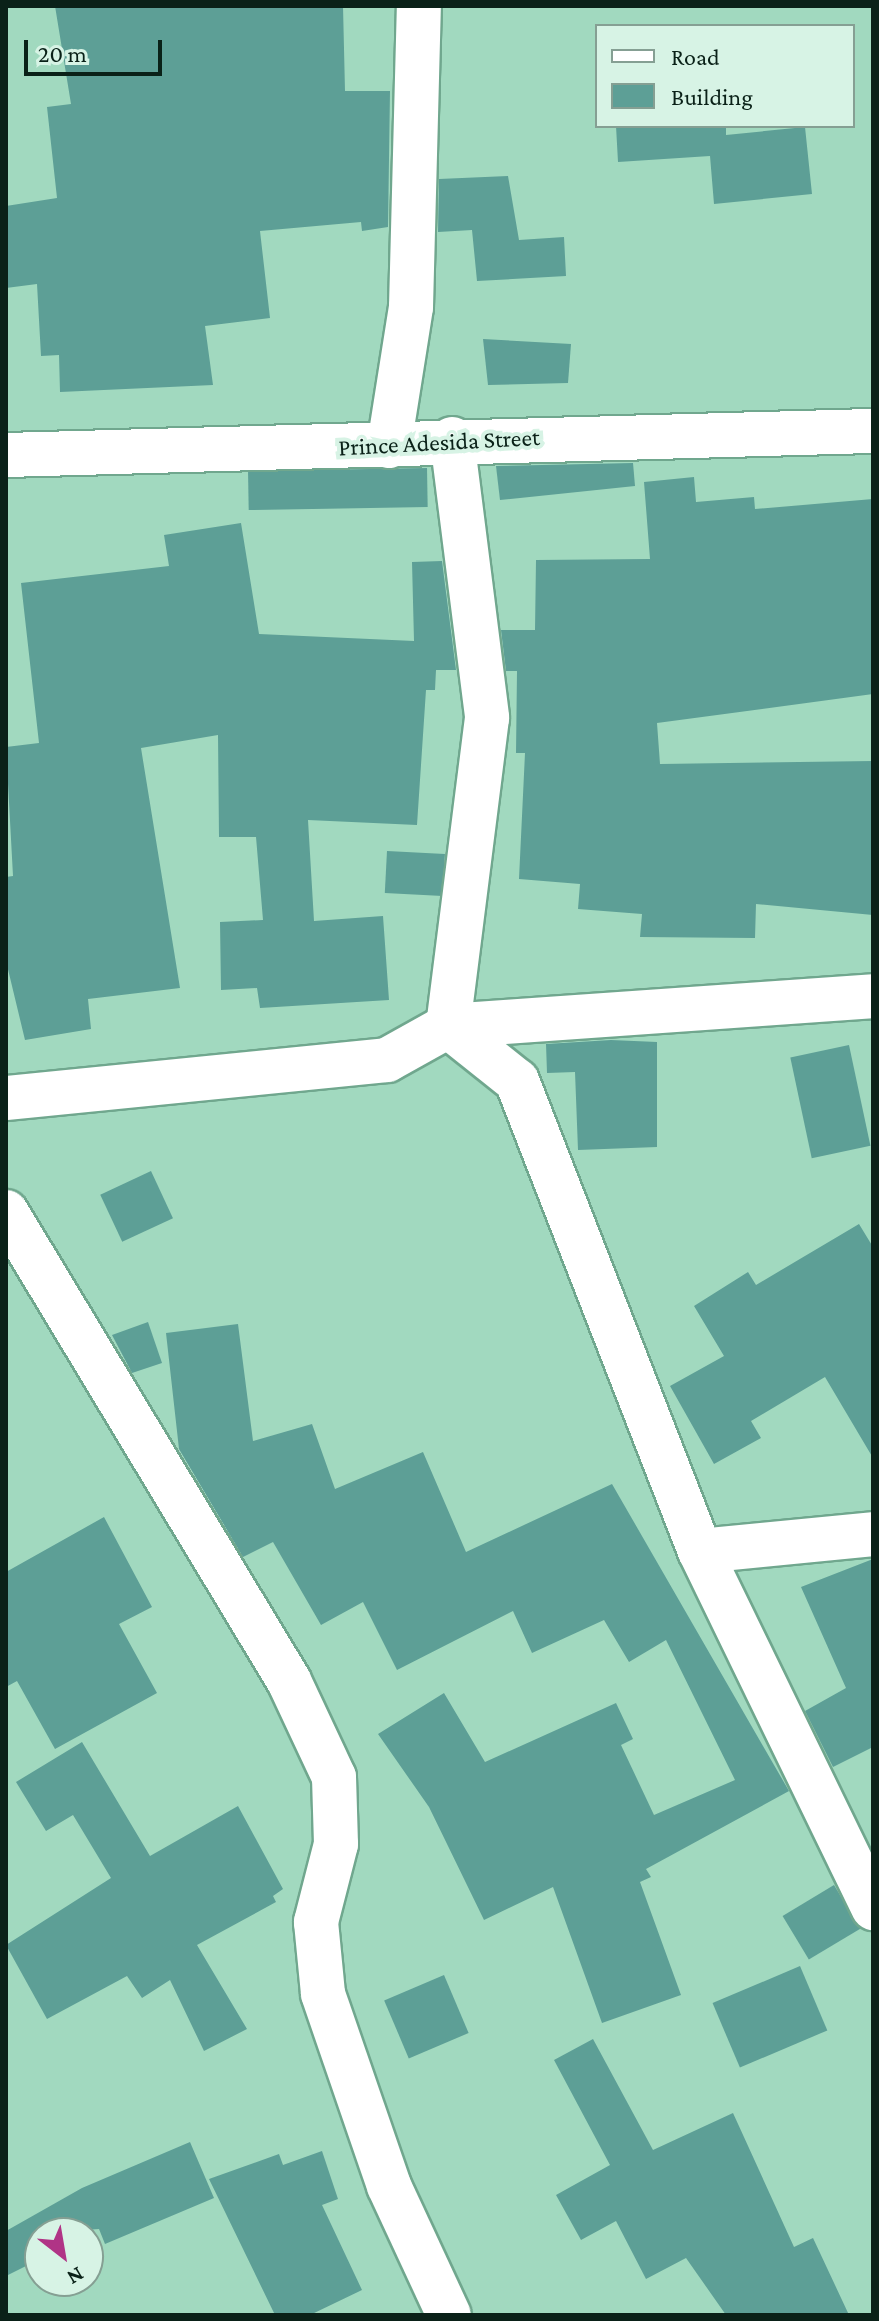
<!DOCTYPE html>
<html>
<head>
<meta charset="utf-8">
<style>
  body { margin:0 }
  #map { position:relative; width:879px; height:2321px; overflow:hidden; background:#a1d9bf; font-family:"Crimson Pro",serif }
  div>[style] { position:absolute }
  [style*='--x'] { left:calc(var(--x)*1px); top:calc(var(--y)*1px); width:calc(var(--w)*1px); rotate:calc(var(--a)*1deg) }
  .building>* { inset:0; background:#5d9f96; transform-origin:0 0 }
  .roads { filter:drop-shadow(2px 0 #70a78e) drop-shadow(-2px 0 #70a78e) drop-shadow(0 2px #70a78e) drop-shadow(0 -2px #70a78e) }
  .minor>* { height:44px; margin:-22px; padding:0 22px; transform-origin:22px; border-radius:22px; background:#fff }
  span { translate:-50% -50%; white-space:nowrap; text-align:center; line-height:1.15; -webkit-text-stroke:8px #d7f3e5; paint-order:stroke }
  .street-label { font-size:24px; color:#0a2118 }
  .frame { position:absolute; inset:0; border:8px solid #0a2118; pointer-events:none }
  .legend { position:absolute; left:595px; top:24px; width:260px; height:104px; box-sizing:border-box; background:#d7f3e5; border:2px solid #859f93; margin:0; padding:10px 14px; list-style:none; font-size:24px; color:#0a2118 }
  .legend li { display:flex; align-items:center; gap:16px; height:40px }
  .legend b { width:40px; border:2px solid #859f93 }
  .north { position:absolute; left:24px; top:2217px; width:80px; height:80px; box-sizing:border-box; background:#d7f3e5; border:2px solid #859f93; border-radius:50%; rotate:149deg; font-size:22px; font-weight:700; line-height:32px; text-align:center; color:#0a2118 }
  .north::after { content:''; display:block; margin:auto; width:28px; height:36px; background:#b03486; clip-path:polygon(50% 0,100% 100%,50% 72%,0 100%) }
  .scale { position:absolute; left:24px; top:40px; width:138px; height:36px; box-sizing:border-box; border:4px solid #0a2118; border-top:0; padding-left:10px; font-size:24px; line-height:28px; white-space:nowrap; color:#0a2118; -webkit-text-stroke:6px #d7f3e5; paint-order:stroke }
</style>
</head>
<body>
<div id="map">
  <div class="building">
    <i style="clip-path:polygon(55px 6px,343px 6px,345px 91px,390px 91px,388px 227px,362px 231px,361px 222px,260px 231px,270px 318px,205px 326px,213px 385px,60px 392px,59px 355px,41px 356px,37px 284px,6px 288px,6px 206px,57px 198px,47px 107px,71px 104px)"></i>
    <i style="clip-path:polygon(616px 126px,726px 126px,726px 135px,805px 127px,812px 194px,714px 204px,710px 156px,618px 162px)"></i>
    <i style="clip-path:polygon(508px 176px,519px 240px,564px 237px,566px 276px,477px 281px,472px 230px,438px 232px,439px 179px)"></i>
    <i style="clip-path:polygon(483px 339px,571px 344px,568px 383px,488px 385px)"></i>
    <i style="clip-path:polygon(633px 463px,635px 486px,500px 500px,496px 466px)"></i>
    <i style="left:427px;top:468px;width:39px;height:179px;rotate:89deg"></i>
    <i style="clip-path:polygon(694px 477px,696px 502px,754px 497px,755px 509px,873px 499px,873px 694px,657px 723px,660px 764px,873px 761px,873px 915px,756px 904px,755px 938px,640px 937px,642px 914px,578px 909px,580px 884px,519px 879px,525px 753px,516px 753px,517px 671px,506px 671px,501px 630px,535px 630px,536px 560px,650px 559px,644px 482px)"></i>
    <i style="clip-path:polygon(241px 523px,259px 634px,414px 641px,412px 562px,442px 561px,456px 670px,436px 670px,435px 690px,426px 690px,417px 825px,308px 820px,314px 921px,383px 916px,389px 1000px,260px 1008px,257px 988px,221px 990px,220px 922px,263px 920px,256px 837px,219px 837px,218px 735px,141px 748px,180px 988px,88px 999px,91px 1029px,25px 1040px,6px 961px,6px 877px,13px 876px,6px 747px,39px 743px,21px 583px,169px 566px,164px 535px)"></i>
    <i style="left:387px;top:851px;width:58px;height:42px;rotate:3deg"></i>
    <i style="clip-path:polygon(611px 1040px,657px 1042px,657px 1147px,578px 1150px,575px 1072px,547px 1073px,546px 1044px)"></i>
    <i style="left:849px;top:1045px;width:103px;height:60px;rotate:78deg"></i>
    <i style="left:151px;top:1171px;width:52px;height:56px;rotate:65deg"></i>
    <i style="clip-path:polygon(859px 1224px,873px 1247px,873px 1458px,825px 1377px,751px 1421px,761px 1438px,714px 1464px,670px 1386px,724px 1356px,694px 1306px,748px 1272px,756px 1285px)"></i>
    <i style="clip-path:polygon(148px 1322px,162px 1363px,132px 1373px,112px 1335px)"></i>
    <i style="clip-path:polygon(238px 1324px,253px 1441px,312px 1424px,335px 1489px,423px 1452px,466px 1552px,612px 1484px,789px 1791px,646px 1869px,651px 1877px,640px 1882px,681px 1995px,602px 2023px,553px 1887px,484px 1920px,429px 1807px,378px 1734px,444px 1693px,485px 1762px,616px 1703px,633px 1739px,621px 1745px,654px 1815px,735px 1780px,666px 1640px,629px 1662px,604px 1620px,532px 1653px,513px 1611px,397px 1670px,363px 1602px,321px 1625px,273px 1542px,243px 1557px,179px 1449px,166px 1333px)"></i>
    <i style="clip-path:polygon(104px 1517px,152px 1607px,119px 1624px,157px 1693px,55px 1749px,17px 1681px,6px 1687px,6px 1572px)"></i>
    <i style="clip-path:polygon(873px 1559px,873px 1747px,833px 1767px,805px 1711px,846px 1688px,801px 1587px)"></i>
    <i style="clip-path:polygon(82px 1742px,150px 1856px,238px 1806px,283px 1889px,273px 1896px,276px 1902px,197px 1945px,247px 2029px,204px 2051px,170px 1980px,142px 1998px,127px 1976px,47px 2019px,6px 1945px,111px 1878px,73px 1815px,46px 1831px,16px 1782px)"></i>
    <i style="left:834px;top:1885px;width:51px;height:60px;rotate:59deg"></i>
    <i style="left:800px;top:1966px;width:70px;height:95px;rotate:67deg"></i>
    <i style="left:444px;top:1975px;width:63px;height:65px;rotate:67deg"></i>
    <i style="clip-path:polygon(593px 2039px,653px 2150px,733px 2113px,794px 2247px,813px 2238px,849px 2315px,726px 2315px,686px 2258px,646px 2279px,616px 2221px,581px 2240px,556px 2195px,610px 2165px,554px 2060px)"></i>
    <i style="clip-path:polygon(190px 2142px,214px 2198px,105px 2244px,99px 2229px,40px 2233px,40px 2259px,6px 2276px,6px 2231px,82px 2188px)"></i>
    <i style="clip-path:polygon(322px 2151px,338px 2199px,322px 2205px,362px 2290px,310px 2315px,275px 2315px,209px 2179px,279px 2154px,283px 2165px)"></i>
  </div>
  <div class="roads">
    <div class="minor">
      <i style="--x:452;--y:439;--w:281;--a:82.8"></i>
      <i style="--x:487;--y:718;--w:310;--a:97.2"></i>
      <i style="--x:448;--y:1026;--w:88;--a:38.6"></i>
      <i style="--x:517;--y:1081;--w:504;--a:68.73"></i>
      <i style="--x:700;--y:1551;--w:397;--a:64.1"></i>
      <i style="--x:389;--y:446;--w:141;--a:-81"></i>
      <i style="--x:411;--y:307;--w:301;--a:-88.5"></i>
      <i style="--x:6;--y:455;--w:867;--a:-1.59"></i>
      <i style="--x:6;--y:1098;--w:383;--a:-5.7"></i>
      <i style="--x:387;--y:1060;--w:70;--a:-29.1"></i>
      <i style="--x:448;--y:1026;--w:426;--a:-4"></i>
      <i style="--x:6;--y:1212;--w:548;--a:58.89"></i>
      <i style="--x:289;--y:1681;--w:106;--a:64.9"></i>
      <i style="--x:334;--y:1777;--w:67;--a:88.3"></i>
      <i style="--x:336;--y:1844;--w:81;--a:104.4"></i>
      <i style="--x:316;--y:1922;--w:72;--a:84.4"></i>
      <i style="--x:323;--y:1994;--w:203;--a:71"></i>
      <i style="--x:389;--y:2186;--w:142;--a:65.1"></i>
      <i style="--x:700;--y:1551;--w:174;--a:-5.6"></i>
    </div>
  </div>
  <div class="street-label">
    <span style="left:439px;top:442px;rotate:-3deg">Prince Adesida Street</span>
  </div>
  <div class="frame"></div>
  <ul class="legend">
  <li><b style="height:10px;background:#fff"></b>Road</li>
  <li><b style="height:22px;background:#5d9f96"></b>Building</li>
  </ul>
  <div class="north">N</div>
  <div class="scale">20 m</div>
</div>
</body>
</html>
